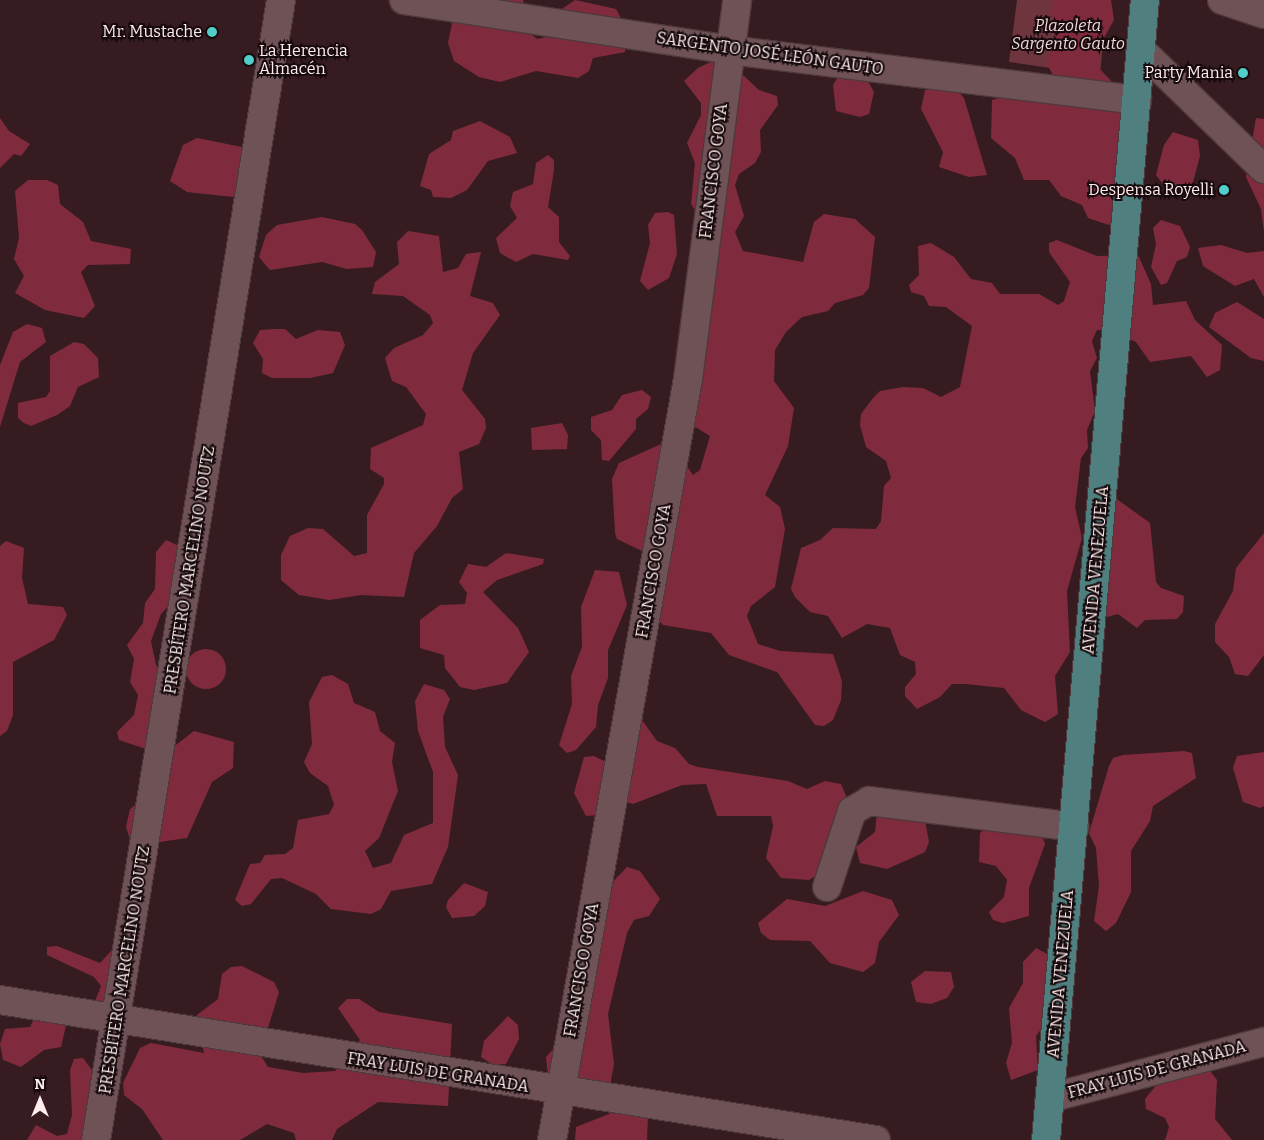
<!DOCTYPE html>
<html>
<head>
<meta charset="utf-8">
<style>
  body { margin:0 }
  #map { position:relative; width:1264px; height:1140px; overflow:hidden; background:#361c20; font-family:Bitter,serif }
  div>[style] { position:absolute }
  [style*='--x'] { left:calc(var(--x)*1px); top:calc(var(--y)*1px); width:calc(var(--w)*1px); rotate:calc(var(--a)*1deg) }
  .green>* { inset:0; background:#6f353e }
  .forest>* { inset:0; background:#802b3d }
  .round { border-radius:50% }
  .roads { filter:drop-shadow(1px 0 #4e393c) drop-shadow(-1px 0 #4e393c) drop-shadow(0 1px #4e393c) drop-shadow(0 -1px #4e393c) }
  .minor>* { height:28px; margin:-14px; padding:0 14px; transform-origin:14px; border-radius:14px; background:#6f5255 }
  .major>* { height:28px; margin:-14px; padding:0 14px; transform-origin:14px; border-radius:14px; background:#4f7f7e }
  .dots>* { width:14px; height:14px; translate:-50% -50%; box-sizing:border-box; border:2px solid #160a0c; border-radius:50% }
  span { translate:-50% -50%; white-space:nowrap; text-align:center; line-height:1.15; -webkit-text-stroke:4px #160a0c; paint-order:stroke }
  .park-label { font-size:16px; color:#f1d7d9; font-style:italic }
  .poi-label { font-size:16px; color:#ffecee }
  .right { translate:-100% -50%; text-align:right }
  .left { translate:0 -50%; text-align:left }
  .street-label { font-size:16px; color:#ffecee }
  .north { position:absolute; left:15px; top:1075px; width:50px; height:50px; -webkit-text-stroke:4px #160a0c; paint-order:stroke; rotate:0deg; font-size:14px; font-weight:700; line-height:20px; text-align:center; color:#ffecee }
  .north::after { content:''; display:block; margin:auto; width:18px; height:22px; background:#ffecee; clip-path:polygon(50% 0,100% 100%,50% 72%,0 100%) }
</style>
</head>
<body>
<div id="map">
  <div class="green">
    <i style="clip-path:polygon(1017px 0,1107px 0,1100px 75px,1009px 62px)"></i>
  </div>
  <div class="forest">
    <i style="clip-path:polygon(484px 0,523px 0,532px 35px,537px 39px,556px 35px,562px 9px,575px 0,616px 9px,628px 31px,625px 52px,593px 58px,589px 71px,578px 78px,536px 71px,500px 82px,479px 77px,454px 61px,448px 43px,453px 19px)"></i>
    <i style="clip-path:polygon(1053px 0,1111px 0,1114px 20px,1099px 47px,1100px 69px,1114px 84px,1144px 180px,1120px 220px,1109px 225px,1088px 218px,1082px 205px,1061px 196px,1049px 180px,1024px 180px,1015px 158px,991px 138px,992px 100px,1056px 81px,1047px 64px,1056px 35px,1050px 12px)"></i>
    <i style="clip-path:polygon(715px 60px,728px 61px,759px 90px,777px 96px,778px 105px,760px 130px,761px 152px,755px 163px,739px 174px,735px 185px,744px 216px,735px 232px,743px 251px,803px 262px,814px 222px,824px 214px,855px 219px,875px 237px,869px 288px,863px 295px,835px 303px,828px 311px,802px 317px,786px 332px,775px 350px,774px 381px,794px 408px,788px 446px,765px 495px,780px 507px,785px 529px,775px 587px,751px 606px,747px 616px,758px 644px,780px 651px,833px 654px,842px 681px,841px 700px,833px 720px,824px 726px,815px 725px,777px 672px,729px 655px,711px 633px,663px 625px,655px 616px,644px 552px,617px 539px,615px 533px,612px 479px,619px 463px,661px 444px,672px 445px,693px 475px,700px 470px,710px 436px,689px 423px,697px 213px,691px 204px,695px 163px,687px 143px,701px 115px,701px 103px,684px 81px,698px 68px)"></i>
    <i style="clip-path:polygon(838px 77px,866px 78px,874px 92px,869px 114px,860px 117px,836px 111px,833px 85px)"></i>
    <i style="clip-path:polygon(939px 88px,957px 90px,964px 98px,987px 175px,969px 177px,939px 167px,943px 152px,921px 109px,925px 90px)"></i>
    <i style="clip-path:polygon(0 118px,9px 131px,30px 144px,21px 156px,14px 154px,0 168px)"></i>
    <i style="clip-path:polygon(1256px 118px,1264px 119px,1264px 232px,1261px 209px,1246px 177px)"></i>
    <i style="clip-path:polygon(480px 121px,510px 137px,517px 153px,488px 161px,467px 190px,451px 198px,433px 197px,431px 190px,420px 186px,429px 154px,451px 140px,453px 131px)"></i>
    <i style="clip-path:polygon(1173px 132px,1198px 140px,1200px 156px,1192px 186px,1169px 192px,1156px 175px,1164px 145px)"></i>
    <i style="clip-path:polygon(197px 138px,247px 148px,240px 192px,233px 197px,187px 192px,170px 181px,183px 145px)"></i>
    <i style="clip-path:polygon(548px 155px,554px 160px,554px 170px,548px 207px,559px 217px,559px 242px,570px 256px,568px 260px,533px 254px,516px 262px,500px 253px,496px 238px,517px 218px,510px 206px,513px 192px,533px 184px,536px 163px)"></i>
    <i style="clip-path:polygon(28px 180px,47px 180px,58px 185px,60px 204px,83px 222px,91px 241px,131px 249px,130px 264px,88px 265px,81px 272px,95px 306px,84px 318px,45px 310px,15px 293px,24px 276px,14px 259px,19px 238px,15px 191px)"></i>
    <i style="clip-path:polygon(668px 212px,674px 215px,677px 254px,669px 278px,648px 290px,640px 281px,650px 243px,648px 225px,655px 213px)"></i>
    <i style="clip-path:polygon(322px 217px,355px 224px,362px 230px,376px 252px,373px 267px,347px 269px,322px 262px,270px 270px,259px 257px,266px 235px,277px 225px)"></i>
    <i style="clip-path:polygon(1161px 220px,1180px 226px,1190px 247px,1187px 257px,1177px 261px,1167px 283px,1161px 285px,1151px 267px,1156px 244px,1153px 228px)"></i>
    <i style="clip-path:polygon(408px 231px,439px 236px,443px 272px,458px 268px,466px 254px,481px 252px,470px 296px,493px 303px,500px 315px,473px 353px,462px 390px,485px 419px,486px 428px,479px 444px,459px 452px,463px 489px,452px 498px,437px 526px,414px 553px,404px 597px,361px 595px,329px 600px,299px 595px,281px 580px,281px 555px,290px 536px,308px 528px,323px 529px,354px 556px,367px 553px,367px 515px,384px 484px,384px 478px,370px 469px,371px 448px,423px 425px,426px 414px,406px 387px,392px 381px,385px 358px,394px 348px,423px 335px,433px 323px,430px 315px,403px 296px,372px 294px,375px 282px,399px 264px,397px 242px)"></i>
    <i style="clip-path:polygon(1057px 240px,1097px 256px,1138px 255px,1151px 284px,1153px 305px,1186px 301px,1195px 320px,1222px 345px,1220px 370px,1207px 377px,1191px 356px,1150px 362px,1136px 342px,1112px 331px,1097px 330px,1092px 341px,1097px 358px,1090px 371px,1095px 411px,1087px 430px,1088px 448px,1081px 458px,1075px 507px,1082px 538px,1067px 591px,1070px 652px,1055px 676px,1058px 714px,1045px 722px,1021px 710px,1004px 688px,966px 684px,952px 684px,940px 697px,917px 709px,905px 696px,905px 687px,916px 674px,915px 662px,900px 655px,890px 628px,867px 624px,842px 638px,828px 616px,810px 612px,795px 597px,791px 589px,801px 548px,820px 540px,833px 528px,876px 529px,881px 521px,884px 486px,891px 478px,886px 461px,866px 447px,860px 425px,861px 414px,873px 398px,880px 391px,903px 387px,923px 388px,941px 397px,960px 387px,972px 326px,946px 307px,929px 306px,924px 296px,911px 292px,909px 285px,919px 275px,918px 246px,931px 243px,954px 257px,971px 279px,992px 283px,1000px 294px,1039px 294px,1058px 305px,1064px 301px,1070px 282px,1049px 252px,1049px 243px)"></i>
    <i style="clip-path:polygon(1221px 245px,1247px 253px,1264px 251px,1264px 297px,1254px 279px,1235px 286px,1203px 266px,1198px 248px)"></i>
    <i style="clip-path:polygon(1237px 302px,1264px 319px,1264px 361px,1251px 358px,1209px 327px,1215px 313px)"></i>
    <i style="clip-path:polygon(27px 324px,42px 328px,46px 342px,20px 362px,0 427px,0 365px,13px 332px)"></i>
    <i style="clip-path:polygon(275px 329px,285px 329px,296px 339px,318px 330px,340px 332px,345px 345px,333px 373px,310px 378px,272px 378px,262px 373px,263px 359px,253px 343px,260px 330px)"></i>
    <i style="clip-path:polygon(74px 342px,84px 344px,98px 358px,99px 377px,78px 387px,70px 406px,57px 415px,31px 426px,24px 423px,18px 418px,18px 403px,46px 397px,50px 391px,50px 356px)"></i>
    <i style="clip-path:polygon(642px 390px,651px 397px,648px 409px,636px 419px,636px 429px,609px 461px,602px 460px,601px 440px,591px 430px,591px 417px,612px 410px,622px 395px)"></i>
    <i style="clip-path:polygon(562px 423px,568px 435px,567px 449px,532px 450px,531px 428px)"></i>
    <i style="clip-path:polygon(1114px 497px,1150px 523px,1156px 582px,1161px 588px,1184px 596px,1183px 612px,1177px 619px,1145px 620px,1137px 628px,1118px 614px,1103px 618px)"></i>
    <i style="clip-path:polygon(1264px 533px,1264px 655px,1248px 676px,1235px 674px,1229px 657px,1215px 642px,1215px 624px,1233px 591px,1236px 568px)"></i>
    <i style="clip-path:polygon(166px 540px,183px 548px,174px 600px,161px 614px,151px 641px,156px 665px,165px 675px,157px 748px,143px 748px,119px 740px,117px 732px,134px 715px,138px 695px,130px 682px,134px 659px,127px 645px,143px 623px,145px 603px,155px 589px,156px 552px)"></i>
    <i style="clip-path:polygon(6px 541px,24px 548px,22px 578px,28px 604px,63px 607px,67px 615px,54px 640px,13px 662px,13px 715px,7px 731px,0 736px,0 546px)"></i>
    <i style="clip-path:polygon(506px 553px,544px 559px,543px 564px,497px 580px,483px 592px,518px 628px,529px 652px,507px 683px,474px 690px,460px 687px,445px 668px,444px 655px,420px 648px,420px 620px,440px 605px,465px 604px,467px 593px,459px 582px,468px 564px,486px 567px)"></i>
    <i style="clip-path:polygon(595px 570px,619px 572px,627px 605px,608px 650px,608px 678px,598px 705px,596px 727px,576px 750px,567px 753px,559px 745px,572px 704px,571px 676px,582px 647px,581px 607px)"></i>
    <i class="round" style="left:186px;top:649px;width:40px;height:40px"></i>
    <i style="clip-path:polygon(332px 675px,348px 684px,354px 703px,375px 712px,380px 731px,395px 743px,392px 762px,398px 791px,379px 838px,365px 851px,373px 868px,391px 863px,404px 835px,433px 823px,433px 772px,418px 731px,415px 701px,424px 684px,444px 690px,450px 699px,443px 717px,445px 747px,458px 775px,448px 847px,432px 884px,391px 891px,381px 909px,371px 914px,331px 909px,316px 894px,282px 878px,271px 879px,251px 904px,242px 906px,235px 900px,250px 864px,260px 863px,265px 855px,285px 854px,293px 848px,298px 820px,329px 814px,334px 805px,328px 786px,310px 773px,304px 762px,312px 744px,309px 702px,322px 677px)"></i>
    <i style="clip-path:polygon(642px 720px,657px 741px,675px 748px,689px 764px,698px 767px,788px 781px,807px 789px,825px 781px,841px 784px,847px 798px,835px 814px,835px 833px,819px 874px,809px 880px,781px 878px,766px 858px,773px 826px,771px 816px,717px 816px,706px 784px,682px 785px,633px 804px,624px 801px,638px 722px)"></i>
    <i style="clip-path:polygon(194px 731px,234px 742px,233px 768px,212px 782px,187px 838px,132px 846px,126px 827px,130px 809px,142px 800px,172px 748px)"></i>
    <i style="clip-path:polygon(1184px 751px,1192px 753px,1196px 778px,1153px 806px,1150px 821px,1131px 851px,1131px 892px,1116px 923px,1106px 931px,1094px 921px,1099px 886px,1096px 848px,1089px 833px,1109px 766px,1113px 758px,1123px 755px)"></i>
    <i style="clip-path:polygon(1264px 752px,1264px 806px,1260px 808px,1243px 802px,1233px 768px,1237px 756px)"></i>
    <i style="clip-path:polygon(594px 756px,608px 763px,598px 815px,586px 816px,574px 793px,584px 757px)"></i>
    <i style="clip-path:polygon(1018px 806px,1034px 812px,1045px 844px,1029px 888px,1029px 916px,1003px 923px,993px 920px,989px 912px,1004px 897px,1007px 880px,996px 866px,979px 862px,980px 833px)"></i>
    <i style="clip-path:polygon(877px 813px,925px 820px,929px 842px,925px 852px,887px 869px,860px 863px,856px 847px,875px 832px)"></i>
    <i style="clip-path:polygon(627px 867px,640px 871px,660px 899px,649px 916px,634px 920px,627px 933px,608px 1014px,614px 1064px,609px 1091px,548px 1076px,546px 1057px,564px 1037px,607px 888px)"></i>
    <i style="clip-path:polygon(464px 883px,488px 892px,485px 906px,474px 916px,452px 918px,446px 907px,448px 900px)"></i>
    <i style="clip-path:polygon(863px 891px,892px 900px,899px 915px,879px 942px,875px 963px,863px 972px,830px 963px,810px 941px,770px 940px,761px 933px,758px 923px,787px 899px,825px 906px)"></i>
    <i style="clip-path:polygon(57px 946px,100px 963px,115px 947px,115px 1008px,95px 1001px,101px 986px,94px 977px,47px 955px,47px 947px)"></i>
    <i style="clip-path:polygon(1036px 948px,1060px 961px,1054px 1012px,1036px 1036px,1038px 1070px,1011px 1080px,1006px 1063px,1012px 1043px,1009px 1008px,1023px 983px,1023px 962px)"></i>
    <i style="clip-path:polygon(242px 966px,274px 982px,279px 992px,260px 1054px,268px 1067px,303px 1073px,335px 1071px,360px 1040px,338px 1008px,347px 999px,359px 999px,379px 1012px,452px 1024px,448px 1106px,378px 1102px,337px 1129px,332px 1140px,296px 1140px,294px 1133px,267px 1124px,240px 1140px,163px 1140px,142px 1109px,124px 1095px,123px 1083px,140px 1048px,151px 1043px,204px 1053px,197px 1015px,218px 999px,222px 974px,231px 967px)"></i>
    <i style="clip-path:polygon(925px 971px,951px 972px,954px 987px,947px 998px,931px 1004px,916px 1002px,911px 982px)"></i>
    <i style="clip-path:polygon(37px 1013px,68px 1017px,61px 1047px,44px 1050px,21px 1067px,3px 1060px,0 1044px,5px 1029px,30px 1027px)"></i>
    <i style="clip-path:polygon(508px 1016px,518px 1025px,519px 1039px,506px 1064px,493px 1065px,481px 1057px,484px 1041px)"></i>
    <i style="clip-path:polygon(83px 1058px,97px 1077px,94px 1140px,27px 1140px,36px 1125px,57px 1136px,67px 1134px,72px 1115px,70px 1070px,74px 1059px)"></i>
    <i style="clip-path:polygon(1201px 1071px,1211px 1072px,1217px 1080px,1215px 1119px,1232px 1140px,1165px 1140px,1169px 1127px,1165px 1118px,1146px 1109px,1145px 1099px,1163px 1077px)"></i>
    <i style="clip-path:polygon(614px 1112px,648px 1115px,647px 1140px,575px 1140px,576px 1127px)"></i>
  </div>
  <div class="roads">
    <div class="minor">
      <i style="--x:404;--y:0;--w:330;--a:8.7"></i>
      <i style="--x:730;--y:50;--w:410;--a:7"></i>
      <i style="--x:1222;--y:0;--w:44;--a:18.4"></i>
      <i style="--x:1141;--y:50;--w:171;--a:44.1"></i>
      <i style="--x:827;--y:887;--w:80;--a:-71.8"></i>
      <i style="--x:852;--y:811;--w:20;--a:-30"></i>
      <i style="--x:869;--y:801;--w:207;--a:7.2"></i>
      <i style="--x:0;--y:1000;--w:887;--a:9.08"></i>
      <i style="--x:1050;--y:1098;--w:221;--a:-14.7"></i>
      <i style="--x:96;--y:1140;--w:1155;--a:-80.78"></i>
      <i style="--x:552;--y:1140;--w:773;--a:-79.87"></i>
      <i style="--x:688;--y:379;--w:382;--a:-82.6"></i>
    </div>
    <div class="major">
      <i style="--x:1046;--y:1140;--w:1144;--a:-85.04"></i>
    </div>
  </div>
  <div class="dots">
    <i style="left:212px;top:32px;background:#53cdc9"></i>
    <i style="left:249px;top:60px;background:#53cdc9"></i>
    <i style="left:1243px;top:73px;background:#53cdc9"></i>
    <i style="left:1224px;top:190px;background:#53cdc9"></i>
  </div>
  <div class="park-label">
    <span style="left:1068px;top:35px">Plazoleta<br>Sargento Gauto</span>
  </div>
  <div class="poi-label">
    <span class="right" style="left:202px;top:32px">Mr. Mustache</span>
    <span class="left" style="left:259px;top:60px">La Herencia<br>Almacén</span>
    <span class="right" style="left:1233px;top:73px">Party Mania</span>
    <span class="right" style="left:1214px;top:190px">Despensa Royelli</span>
  </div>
  <div class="street-label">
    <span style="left:770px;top:54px;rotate:8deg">SARGENTO JOSÉ LEÓN GAUTO</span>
    <span style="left:714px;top:171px;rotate:-83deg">FRANCISCO GOYA</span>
    <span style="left:190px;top:570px;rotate:-81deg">PRESBÍTERO MARCELINO NOUTZ</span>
    <span style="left:1096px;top:570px;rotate:-85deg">AVENIDA VENEZUELA</span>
    <span style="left:654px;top:571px;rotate:-80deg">FRANCISCO GOYA</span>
    <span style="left:125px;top:970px;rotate:-81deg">PRESBÍTERO MARCELINO NOUTZ</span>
    <span style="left:582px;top:970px;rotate:-80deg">FRANCISCO GOYA</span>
    <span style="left:1061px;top:974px;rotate:-85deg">AVENIDA VENEZUELA</span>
    <span style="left:1157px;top:1070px;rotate:-15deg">FRAY LUIS DE GRANADA</span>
    <span style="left:438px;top:1073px;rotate:9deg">FRAY LUIS DE GRANADA</span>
  </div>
  <div class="north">N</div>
</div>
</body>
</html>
